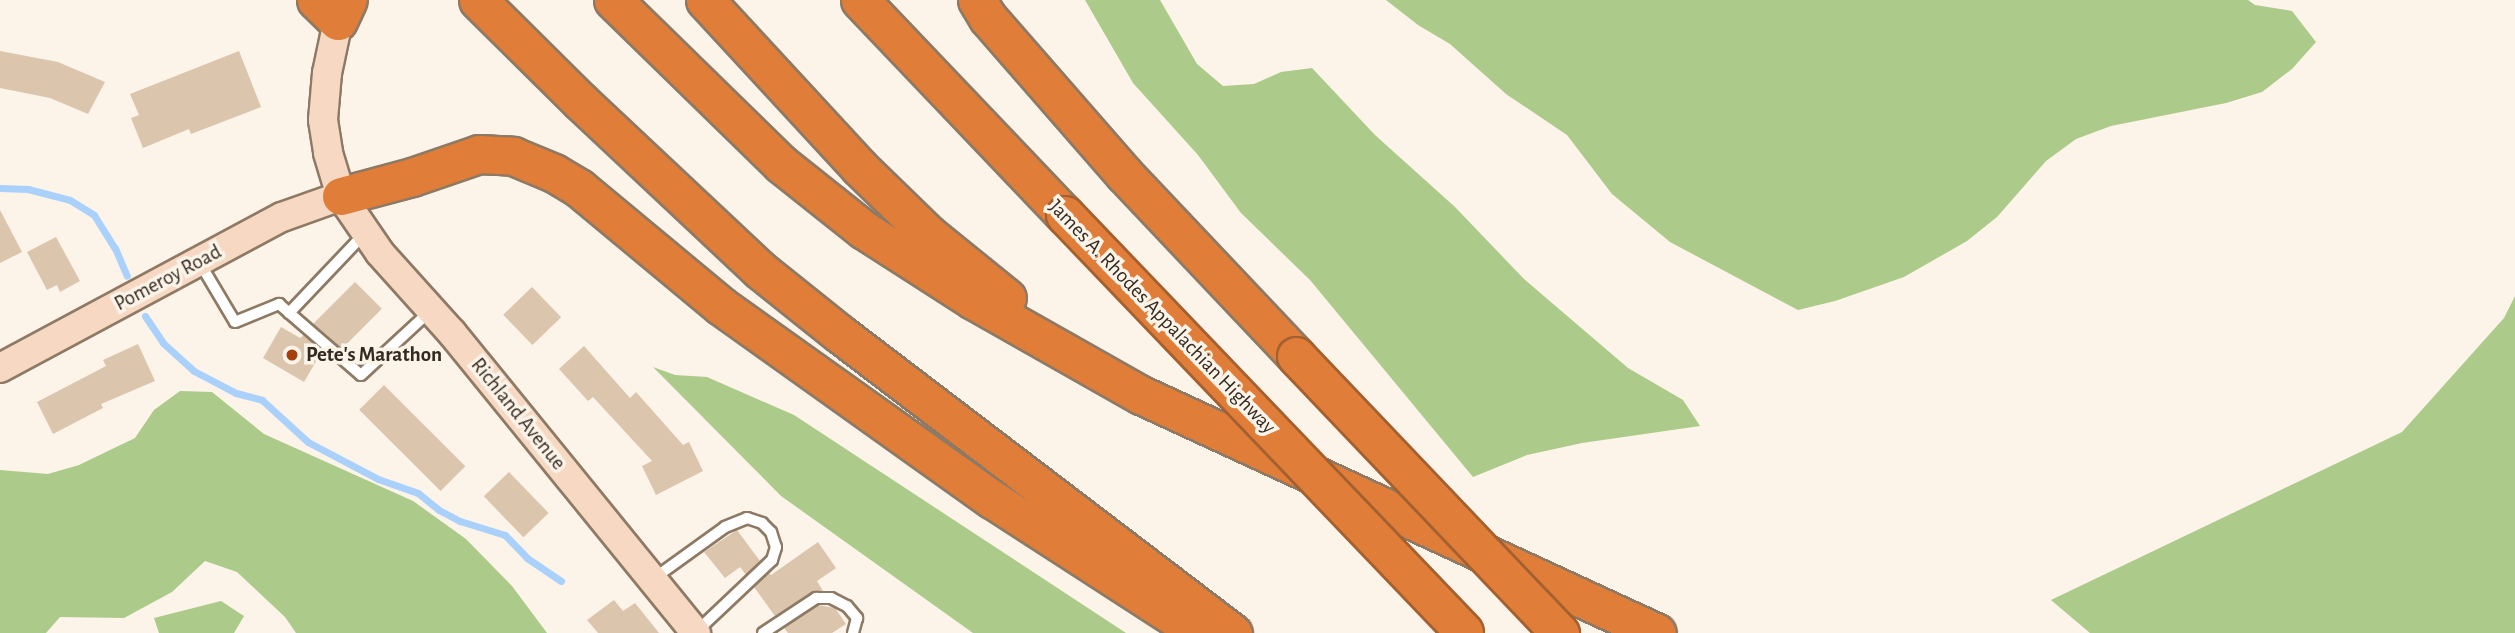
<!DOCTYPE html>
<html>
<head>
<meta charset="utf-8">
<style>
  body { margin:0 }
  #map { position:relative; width:2515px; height:633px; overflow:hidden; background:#fcf3e9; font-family:"Alegreya Sans",sans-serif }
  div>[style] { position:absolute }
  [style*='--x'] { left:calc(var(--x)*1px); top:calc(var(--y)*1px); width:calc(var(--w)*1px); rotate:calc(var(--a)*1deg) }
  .forest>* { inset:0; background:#acca8a }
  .stream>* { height:7px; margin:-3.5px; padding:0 3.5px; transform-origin:3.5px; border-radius:3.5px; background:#aad0fc }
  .building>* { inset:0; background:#dbc5ad; transform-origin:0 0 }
  .roads { filter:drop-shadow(2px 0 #8e7a64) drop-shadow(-2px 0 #8e7a64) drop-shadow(0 2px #8e7a64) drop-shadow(0 -2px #8e7a64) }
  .lane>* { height:10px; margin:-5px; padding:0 5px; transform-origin:5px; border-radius:5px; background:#fff }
  .secondary>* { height:28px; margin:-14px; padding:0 14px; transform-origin:14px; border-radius:14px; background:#f6d8c3 }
  .highway>* { height:37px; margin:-18.5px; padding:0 18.5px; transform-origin:18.5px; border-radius:18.5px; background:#e07d38 }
  .bridges { filter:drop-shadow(2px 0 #a36030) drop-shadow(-2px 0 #a36030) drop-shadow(0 2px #a36030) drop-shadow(0 -2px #a36030) }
  .highway-bridge>* { height:37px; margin:-18.5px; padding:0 18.5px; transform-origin:18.5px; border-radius:18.5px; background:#e07d38 }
  .dots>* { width:19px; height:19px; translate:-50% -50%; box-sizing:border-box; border:4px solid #fcf3e9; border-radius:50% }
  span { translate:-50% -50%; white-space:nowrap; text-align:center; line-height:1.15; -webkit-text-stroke:7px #fcf3e9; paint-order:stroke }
  .street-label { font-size:21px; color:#332b21 }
  .poi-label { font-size:21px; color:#332b21; font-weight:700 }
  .left { translate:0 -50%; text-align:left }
</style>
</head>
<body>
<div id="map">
  <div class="forest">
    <i style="clip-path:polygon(1085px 0,1160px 0,1197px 64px,1223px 86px,1254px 84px,1281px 72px,1312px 68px,1375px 135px,1455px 207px,1524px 279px,1628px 368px,1683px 400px,1700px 426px,1582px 443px,1527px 455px,1473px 477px,1310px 280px,1241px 213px,1198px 155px,1133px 83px)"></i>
    <i style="clip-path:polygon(1386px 0,2248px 0,2255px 5px,2292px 11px,2316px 42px,2292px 69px,2262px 92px,2226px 103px,2111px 126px,2076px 139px,2046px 161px,1997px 217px,1967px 241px,1904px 277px,1835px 301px,1798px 310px,1670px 242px,1612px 194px,1567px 135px,1506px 94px,1450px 44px,1418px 25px)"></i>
    <i style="clip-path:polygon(2515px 296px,2515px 633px,2090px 633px,2051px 600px,2402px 432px,2504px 318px)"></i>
    <i style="clip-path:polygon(653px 367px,675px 375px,707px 377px,794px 415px,1126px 633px,973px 633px,781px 496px)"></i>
    <i style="clip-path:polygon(180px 391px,212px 392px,264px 434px,413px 501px,466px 539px,512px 586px,547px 633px,296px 633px,285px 617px,237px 572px,205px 561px,172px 592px,124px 618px,60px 617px,46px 633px,0 633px,0 470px,48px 474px,79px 465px,135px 438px,154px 410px)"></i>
    <i style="clip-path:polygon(221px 601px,244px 616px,234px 633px,159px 633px,154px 618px)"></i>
  </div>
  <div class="stream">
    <i style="--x:0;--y:188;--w:28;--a:2"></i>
    <i style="--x:28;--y:189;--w:43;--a:14.7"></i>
    <i style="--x:70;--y:200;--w:28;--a:32"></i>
    <i style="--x:94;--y:215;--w:39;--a:58"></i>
    <i style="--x:115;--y:248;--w:30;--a:67"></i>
    <i style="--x:145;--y:316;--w:32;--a:56"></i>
    <i style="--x:163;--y:343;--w:42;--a:42.1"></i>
    <i style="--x:194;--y:371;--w:47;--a:27.6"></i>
    <i style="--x:236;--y:393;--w:27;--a:15"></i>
    <i style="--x:262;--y:400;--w:62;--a:42.4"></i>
    <i style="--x:308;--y:442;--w:79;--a:27.9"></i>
    <i style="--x:378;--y:479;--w:42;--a:19.3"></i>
    <i style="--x:418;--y:493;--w:27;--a:39"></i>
    <i style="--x:439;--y:510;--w:24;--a:28"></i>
    <i style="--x:460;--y:521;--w:47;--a:17.3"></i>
    <i style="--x:505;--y:535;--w:32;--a:46"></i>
    <i style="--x:527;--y:558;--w:41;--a:34.1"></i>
  </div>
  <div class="building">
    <i style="clip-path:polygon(0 51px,58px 62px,105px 82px,88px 114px,50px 98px,0 88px)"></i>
    <i style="clip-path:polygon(239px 51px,261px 107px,191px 134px,189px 129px,143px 148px,131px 118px,139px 115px,130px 94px)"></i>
    <i style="clip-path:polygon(0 210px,22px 252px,0 263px)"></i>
    <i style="clip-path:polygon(56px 237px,80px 281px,60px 292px,57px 285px,47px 290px,27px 252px)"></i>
    <i style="left:355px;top:282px;width:38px;height:59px;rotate:45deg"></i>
    <i style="left:532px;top:287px;width:42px;height:40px;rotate:46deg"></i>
    <i style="clip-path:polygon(281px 327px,300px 338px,304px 335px,322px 351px,304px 382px,263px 358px)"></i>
    <i style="clip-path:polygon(138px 344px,155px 381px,101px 404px,103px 408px,53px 434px,37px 402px,106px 366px,103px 360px)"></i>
    <i style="clip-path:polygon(584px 346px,630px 398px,636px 392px,683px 445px,689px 442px,703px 471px,656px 495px,642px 466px,652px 461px,593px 397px,588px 401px,559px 369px)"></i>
    <i style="left:384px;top:385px;width:115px;height:35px;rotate:45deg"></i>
    <i style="left:509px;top:472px;width:57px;height:35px;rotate:46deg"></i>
    <i style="clip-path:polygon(737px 530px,760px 561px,746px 575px,740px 567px,725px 578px,704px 552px)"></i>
    <i style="clip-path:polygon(818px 542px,836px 568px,817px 581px,823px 591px,812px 592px,775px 616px,754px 587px,769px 573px,771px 575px)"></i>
    <i style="clip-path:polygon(614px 600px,623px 611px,635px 603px,659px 633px,598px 633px,587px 620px)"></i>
    <i style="clip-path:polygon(818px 605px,835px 608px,846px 624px,832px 633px,788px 633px,784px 628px)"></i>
  </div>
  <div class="roads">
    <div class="lane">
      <i style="--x:201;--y:265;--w:66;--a:59.2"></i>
      <i style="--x:235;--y:322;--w:48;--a:-22.2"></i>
      <i style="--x:279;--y:304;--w:108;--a:40.9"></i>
      <i style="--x:361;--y:375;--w:94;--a:-42.8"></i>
      <i style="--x:289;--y:313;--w:109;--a:-46.5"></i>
      <i style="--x:653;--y:579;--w:89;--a:-35.8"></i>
      <i style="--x:725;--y:527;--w:24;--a:-22"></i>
      <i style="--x:747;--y:518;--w:16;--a:18"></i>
      <i style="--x:762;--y:523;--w:13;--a:45"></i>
      <i style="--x:771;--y:532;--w:16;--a:72"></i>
      <i style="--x:776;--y:547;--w:14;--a:107"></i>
      <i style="--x:772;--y:560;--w:102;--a:136.6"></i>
      <i style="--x:763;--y:633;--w:64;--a:-33.4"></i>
      <i style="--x:816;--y:598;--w:15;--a:0"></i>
      <i style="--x:831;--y:598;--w:18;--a:27"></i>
      <i style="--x:847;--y:606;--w:16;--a:50"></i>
      <i style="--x:857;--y:618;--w:16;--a:105"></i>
    </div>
    <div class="secondary">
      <i style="--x:338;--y:21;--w:53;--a:101.9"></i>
      <i style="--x:327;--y:73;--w:47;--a:94.9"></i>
      <i style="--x:323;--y:120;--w:33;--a:81"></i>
      <i style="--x:328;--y:153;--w:45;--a:73.2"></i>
      <i style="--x:341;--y:196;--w:69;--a:55.6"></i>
      <i style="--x:380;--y:253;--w:108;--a:48"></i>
      <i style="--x:452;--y:333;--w:387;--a:50.9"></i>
      <i style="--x:0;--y:368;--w:320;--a:-28.2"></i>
      <i style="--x:282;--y:217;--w:63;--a:-19.6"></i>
    </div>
    <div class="highway">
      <i style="--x:316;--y:0;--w:30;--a:44"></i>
      <i style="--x:338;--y:21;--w:23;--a:-65"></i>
      <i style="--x:478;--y:0;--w:144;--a:44.7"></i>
      <i style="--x:580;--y:101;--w:247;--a:43.2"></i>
      <i style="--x:760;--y:270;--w:102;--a:38.7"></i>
      <i style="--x:840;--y:334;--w:494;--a:37.3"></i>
      <i style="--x:613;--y:0;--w:235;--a:44.3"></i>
      <i style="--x:781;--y:164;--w:106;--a:38.5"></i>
      <i style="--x:864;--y:230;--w:130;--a:32.7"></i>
      <i style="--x:973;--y:300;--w:193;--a:29.5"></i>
      <i style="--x:1141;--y:395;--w:568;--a:24.76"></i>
      <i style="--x:705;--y:0;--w:227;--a:47.3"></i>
      <i style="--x:859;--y:167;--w:98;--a:44.2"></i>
      <i style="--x:929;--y:235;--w:100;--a:38.9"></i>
      <i style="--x:860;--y:0;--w:297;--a:46.4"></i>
      <i style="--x:977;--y:0;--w:21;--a:59"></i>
      <i style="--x:988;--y:18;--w:207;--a:48.9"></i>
      <i style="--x:1124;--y:174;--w:250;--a:46.6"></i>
      <i style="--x:341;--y:196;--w:73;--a:-15"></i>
      <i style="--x:412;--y:177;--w:71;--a:-18.9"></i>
      <i style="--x:479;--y:154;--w:34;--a:3"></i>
      <i style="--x:513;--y:156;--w:44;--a:22.5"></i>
      <i style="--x:554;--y:173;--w:29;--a:31"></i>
      <i style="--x:579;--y:188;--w:185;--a:39.7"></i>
      <i style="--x:721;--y:306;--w:333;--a:35.5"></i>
      <i style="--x:992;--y:499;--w:247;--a:32.9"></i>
    </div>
  </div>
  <div class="bridges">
    <div class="highway-bridge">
      <i style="--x:1065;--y:215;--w:577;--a:46.26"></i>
      <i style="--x:1296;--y:356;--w:383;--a:46.4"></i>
    </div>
  </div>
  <div class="dots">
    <i style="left:292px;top:355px;background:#a4400c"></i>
  </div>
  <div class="street-label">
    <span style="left:168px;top:278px;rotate:-28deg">Pomeroy Road</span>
    <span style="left:1162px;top:317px;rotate:46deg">James A. Rhodes Appalachian Highway</span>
    <span style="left:518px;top:414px;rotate:51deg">Richland Avenue</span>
  </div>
  <div class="poi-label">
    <span class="left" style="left:306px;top:355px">Pete's Marathon</span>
  </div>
</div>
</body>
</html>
